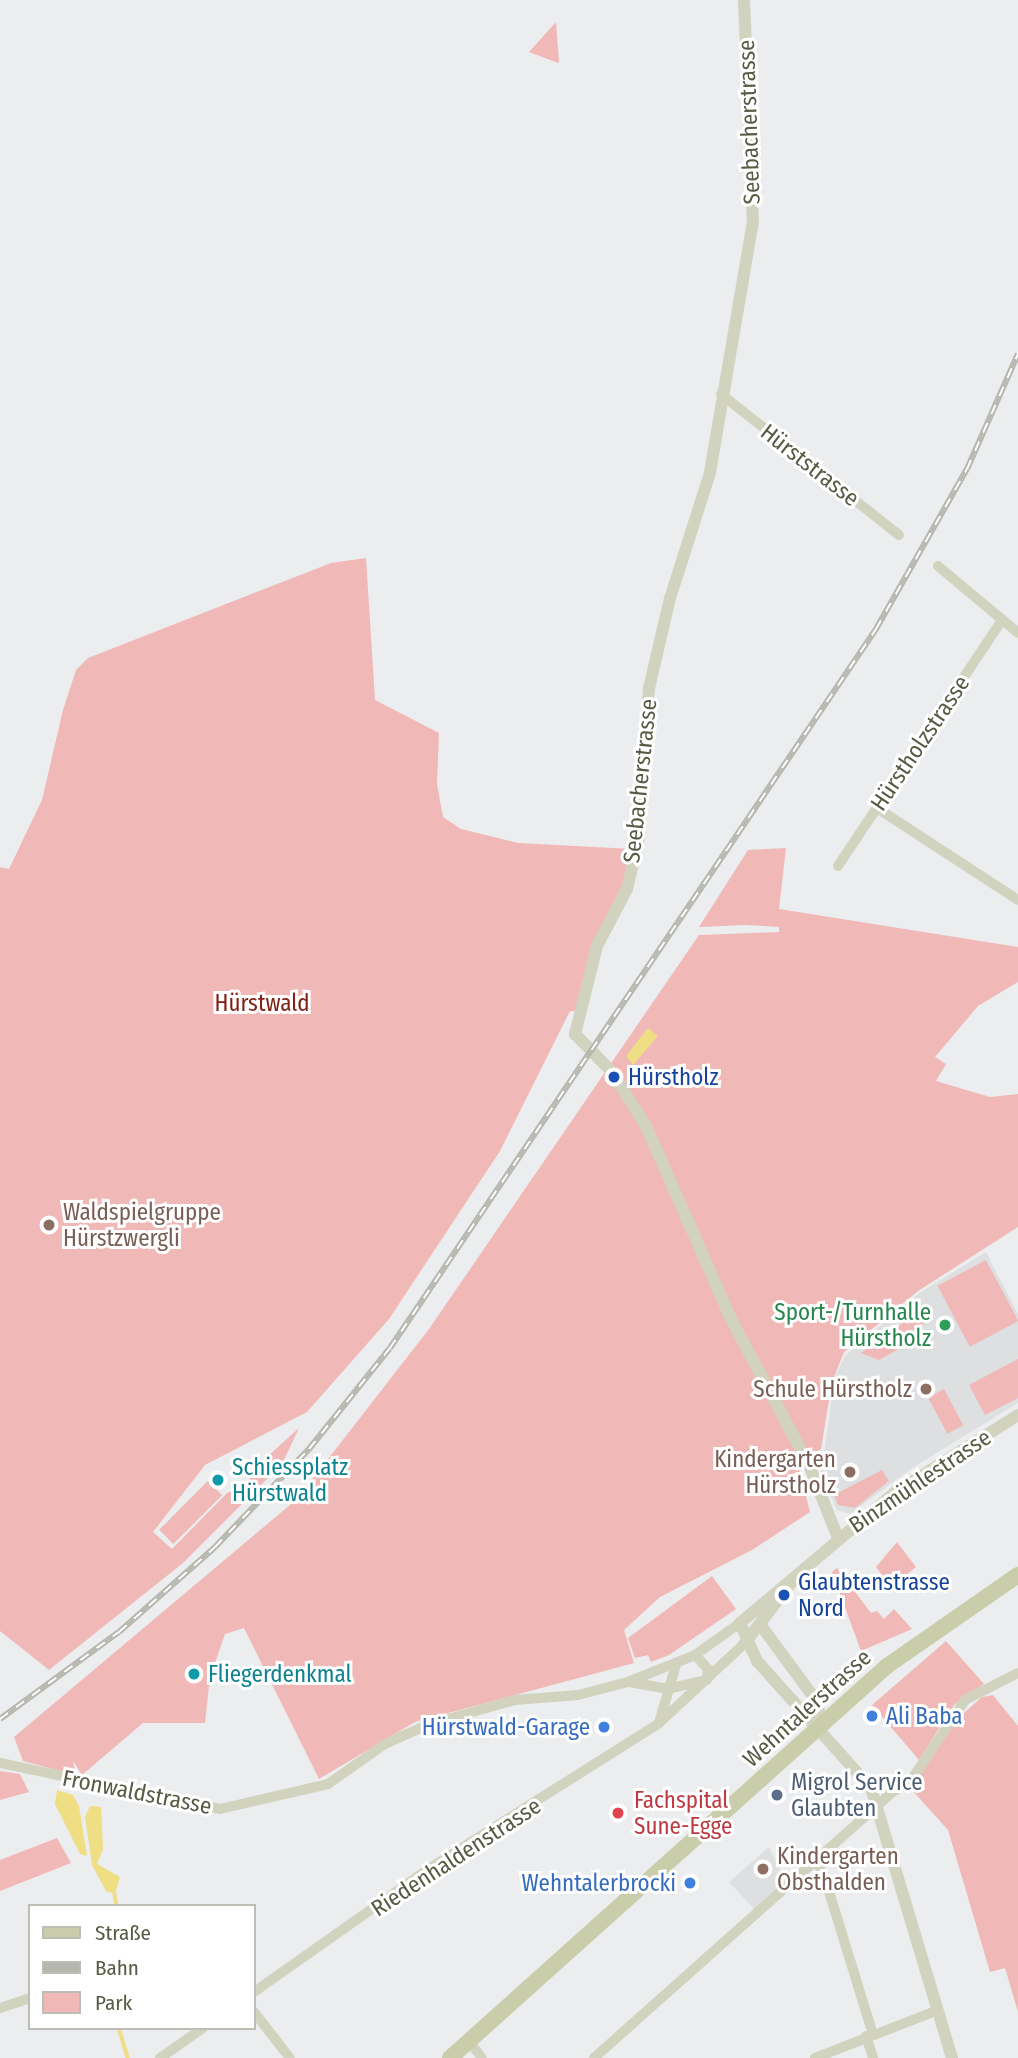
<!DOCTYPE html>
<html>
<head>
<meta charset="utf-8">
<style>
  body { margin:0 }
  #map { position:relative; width:1018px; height:2058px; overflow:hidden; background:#ecedef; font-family:"Fira Sans Condensed",sans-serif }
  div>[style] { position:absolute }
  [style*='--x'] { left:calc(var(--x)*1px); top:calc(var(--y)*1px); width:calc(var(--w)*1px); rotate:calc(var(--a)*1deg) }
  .education>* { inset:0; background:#dddfe0 }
  .green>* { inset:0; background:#f0b9b7; transform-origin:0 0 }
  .water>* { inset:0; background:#efde83 }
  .stream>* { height:3.5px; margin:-1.75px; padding:0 1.75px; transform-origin:1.75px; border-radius:1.75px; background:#efde83 }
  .minor>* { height:10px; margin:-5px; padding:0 5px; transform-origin:5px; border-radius:5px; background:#d1d3bf }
  .tertiary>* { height:12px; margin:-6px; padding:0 6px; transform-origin:6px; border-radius:6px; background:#d1d3bf }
  .primary>* { height:16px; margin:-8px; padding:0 8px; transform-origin:8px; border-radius:8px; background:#c9cdaa }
  .rail>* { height:6px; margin-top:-3px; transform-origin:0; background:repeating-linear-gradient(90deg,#fff 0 10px,#b5b7ae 0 20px); box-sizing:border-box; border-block:2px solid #b5b7ae }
  .dots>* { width:19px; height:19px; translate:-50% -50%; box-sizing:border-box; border:4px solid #fff; border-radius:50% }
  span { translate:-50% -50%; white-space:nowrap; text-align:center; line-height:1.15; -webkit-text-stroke:6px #fff; paint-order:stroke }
  .street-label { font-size:23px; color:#585a44 }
  .park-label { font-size:23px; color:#7e2113 }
  .transit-label { font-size:23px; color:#164399 }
  .left { translate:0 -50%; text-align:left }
  .education-label { font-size:23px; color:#785e54 }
  .right { translate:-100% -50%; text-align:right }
  .leisure-label { font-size:23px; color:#27864d }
  .culture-label { font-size:23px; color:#0d838f }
  .shop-label { font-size:23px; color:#366cbe }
  .service-label { font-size:23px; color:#4e5e75 }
  .health-label { font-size:23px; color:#be3a42 }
  .legend { position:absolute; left:28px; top:1904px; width:228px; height:126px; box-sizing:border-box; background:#fff; border:2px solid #bcbdb4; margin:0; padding:9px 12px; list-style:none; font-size:21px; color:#585a44 }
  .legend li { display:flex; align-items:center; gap:14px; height:35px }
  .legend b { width:35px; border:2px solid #bcbdb4 }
</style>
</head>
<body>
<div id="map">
  <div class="education">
    <i style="clip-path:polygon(986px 1252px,1018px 1314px,1018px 1403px,912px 1468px,850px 1514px,837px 1510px,821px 1474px,835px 1376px,845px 1356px,918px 1294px)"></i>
    <i style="clip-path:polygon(769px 1847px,786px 1881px,754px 1909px,729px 1882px)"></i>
  </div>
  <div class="green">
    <i style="clip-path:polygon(556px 22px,559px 61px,558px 63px,529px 52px)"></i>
    <i style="clip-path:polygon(366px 558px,375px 700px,439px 733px,437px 784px,443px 817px,461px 829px,518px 843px,633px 849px,623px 890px,575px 1011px,570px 1011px,500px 1151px,389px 1319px,307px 1412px,205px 1465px,153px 1532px,172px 1549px,227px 1493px,244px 1487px,258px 1465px,299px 1428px,282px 1464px,183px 1563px,49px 1670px,0 1631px,0 867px,9px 869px,42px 800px,63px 710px,76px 670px,88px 658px,331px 563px)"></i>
    <i style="clip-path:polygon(786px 848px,779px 909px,1018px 947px,1018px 982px,978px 1006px,935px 1057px,946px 1064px,936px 1081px,990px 1097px,1018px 1094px,1018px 1227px,918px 1291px,844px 1352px,832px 1382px,821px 1449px,798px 1465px,810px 1512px,752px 1550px,660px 1597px,624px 1630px,634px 1663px,415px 1722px,319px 1779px,244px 1628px,225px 1634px,210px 1677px,205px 1723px,143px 1723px,82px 1775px,73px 1761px,76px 1775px,23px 1761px,14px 1737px,297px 1499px,429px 1329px,699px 935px,779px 932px,779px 927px,745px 925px,699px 927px,748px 850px)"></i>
    <i style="left:986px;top:1260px;width:69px;height:55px;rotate:62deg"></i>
    <i style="clip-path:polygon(914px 1315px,924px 1324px,916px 1339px,879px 1360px,861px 1353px)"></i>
    <i style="clip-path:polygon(1018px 1359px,1018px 1398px,985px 1415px,969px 1385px)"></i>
    <i style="left:944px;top:1389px;width:41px;height:18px;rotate:62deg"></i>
    <i style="clip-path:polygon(882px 1470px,889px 1481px,855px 1508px,838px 1505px,834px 1495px)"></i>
    <i style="left:208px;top:1481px;width:20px;height:69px;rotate:45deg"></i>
    <i style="clip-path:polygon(897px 1542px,916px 1567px,891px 1587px,876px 1567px)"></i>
    <i style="clip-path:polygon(837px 1568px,871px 1613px,877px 1611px,884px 1619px,894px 1609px,912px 1629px,861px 1651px,832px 1572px)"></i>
    <i style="clip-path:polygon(712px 1576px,736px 1609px,669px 1655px,651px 1662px,648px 1655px,635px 1658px,628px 1638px)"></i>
    <i style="clip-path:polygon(946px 1641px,984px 1684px,954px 1705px,919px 1760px,872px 1705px)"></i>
    <i style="clip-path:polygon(993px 1695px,1018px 1726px,1018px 2012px,1005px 1968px,990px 1972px,948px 1830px,911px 1789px,957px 1719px,982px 1697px)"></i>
    <i style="clip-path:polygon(0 1771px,20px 1774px,29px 1792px,0 1800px)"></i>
    <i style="clip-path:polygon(57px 1838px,71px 1863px,0 1891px,0 1860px)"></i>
  </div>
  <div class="water">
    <i style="clip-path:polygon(648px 1028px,658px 1036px,633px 1065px,626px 1056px)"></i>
    <i style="clip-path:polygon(57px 1790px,73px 1795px,79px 1806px,87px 1856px,80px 1854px,55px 1804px)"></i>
    <i style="clip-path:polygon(90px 1806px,101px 1807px,103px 1849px,97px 1864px,120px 1877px,115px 1894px,106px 1891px,92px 1865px,85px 1817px)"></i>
  </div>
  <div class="stream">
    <i style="--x:115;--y:1894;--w:12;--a:81"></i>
    <i style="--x:119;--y:2028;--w:31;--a:73"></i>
  </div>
  <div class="minor">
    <i style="--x:721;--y:394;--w:227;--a:38.4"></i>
    <i style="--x:938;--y:566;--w:104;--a:39.9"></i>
    <i style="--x:877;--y:808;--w:168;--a:33.1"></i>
    <i style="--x:838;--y:866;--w:296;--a:-56.3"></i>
    <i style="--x:695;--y:1655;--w:19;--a:47"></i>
    <i style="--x:708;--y:1669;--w:10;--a:96"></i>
    <i style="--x:629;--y:1682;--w:39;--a:10"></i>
    <i style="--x:667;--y:1689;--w:41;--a:-12.7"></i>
    <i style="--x:659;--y:1723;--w:60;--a:-73.7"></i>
    <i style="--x:0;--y:1763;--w:225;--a:11.8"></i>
    <i style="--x:220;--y:1809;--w:111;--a:-13"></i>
    <i style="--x:328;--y:1784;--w:70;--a:-35.1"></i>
    <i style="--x:385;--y:1744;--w:46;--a:-24.3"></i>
    <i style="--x:427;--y:1725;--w:91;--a:-15.9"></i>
    <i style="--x:515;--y:1700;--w:63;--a:-4.5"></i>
    <i style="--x:578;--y:1695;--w:52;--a:-14.6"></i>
    <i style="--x:628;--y:1682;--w:72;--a:-21.9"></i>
    <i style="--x:695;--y:1655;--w:55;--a:-35.4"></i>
    <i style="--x:815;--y:1861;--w:14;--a:54"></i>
    <i style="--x:823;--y:1872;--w:166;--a:72.9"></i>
    <i style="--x:254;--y:1992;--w:215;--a:-35.2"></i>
    <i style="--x:430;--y:1868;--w:271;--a:-32.3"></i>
    <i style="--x:659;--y:1723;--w:116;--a:-42.9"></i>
    <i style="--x:0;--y:2008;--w:32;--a:-18"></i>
    <i style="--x:254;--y:2012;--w:58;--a:52"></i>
    <i style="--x:866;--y:2036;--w:23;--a:72"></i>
    <i style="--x:469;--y:2041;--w:21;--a:53"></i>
    <i style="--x:160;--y:2058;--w:52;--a:-34.9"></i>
    <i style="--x:594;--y:2058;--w:398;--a:-41.7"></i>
    <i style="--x:891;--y:1793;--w:22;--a:-30"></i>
    <i style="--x:910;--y:1782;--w:99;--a:-56.1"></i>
    <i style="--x:965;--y:1700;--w:59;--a:-27"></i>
    <i style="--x:815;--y:2058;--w:132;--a:-21.3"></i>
  </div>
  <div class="tertiary">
    <i style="--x:744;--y:0;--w:221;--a:87.7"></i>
    <i style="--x:753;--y:221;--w:256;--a:99.7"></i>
    <i style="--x:710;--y:473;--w:131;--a:107.7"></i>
    <i style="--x:670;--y:598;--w:92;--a:103.1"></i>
    <i style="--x:649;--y:688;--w:150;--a:93.8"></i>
    <i style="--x:639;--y:838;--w:52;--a:103.2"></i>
    <i style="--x:627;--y:889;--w:64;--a:117.8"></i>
    <i style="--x:597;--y:946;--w:91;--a:104"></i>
    <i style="--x:575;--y:1034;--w:52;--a:45.8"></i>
    <i style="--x:611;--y:1071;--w:65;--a:57.5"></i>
    <i style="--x:646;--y:1126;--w:211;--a:66.2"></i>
    <i style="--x:731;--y:1319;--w:166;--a:61.9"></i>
    <i style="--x:809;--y:1465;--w:79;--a:68.3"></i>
    <i style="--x:740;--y:1623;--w:42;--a:65.9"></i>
    <i style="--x:757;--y:1661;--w:171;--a:48.1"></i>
    <i style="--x:871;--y:1788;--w:282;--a:73.3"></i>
    <i style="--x:740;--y:1623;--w:205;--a:-40.1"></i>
    <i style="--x:897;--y:1491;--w:143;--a:-32.1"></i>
    <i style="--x:762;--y:1627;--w:94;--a:53.6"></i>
    <i style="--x:818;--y:1703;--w:23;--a:85"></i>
    <i style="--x:744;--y:1644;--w:78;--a:-52.3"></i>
  </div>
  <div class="primary">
    <i style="--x:450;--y:2058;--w:587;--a:-41.89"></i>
    <i style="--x:887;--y:1666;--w:160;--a:-34.8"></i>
  </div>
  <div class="rail">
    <i style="--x:0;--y:1719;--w:147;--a:-36.2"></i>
    <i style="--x:119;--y:1632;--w:128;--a:-41.5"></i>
    <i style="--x:215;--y:1547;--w:136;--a:-46.2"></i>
    <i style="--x:309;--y:1449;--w:129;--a:-51.3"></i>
    <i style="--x:390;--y:1348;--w:868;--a:-55.94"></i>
    <i style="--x:876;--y:629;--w:184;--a:-60.4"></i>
    <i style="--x:967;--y:469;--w:126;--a:-66.1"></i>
  </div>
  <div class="dots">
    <i style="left:614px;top:1077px;background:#1a4fb4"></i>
    <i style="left:49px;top:1225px;background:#8d6e63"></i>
    <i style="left:945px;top:1325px;background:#2e9e5b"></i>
    <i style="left:926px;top:1389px;background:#8d6e63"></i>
    <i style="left:850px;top:1472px;background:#8d6e63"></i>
    <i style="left:218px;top:1480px;background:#0f9aa8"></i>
    <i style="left:784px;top:1595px;background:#1a4fb4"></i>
    <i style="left:194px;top:1674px;background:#0f9aa8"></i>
    <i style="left:872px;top:1716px;background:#3f7fe0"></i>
    <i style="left:604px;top:1727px;background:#3f7fe0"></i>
    <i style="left:777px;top:1795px;background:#5c6f8a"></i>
    <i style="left:618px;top:1813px;background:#e0444e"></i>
    <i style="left:763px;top:1869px;background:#8d6e63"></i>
    <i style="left:690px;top:1883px;background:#3f7fe0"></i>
  </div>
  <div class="street-label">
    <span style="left:749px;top:122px;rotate:-92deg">Seebacherstrasse</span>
    <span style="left:810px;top:465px;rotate:38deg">Hürststrasse</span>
    <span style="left:920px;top:743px;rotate:-56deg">Hürstholzstrasse</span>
    <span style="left:640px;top:781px;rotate:-84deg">Seebacherstrasse</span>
    <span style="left:920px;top:1481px;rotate:-34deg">Binzmühlestrasse</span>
    <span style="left:807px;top:1708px;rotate:-42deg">Wehntalerstrasse</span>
    <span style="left:137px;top:1792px;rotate:11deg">Fronwaldstrasse</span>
    <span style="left:456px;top:1857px;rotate:-33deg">Riedenhaldenstrasse</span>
  </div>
  <div class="park-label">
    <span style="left:262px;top:1003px">Hürstwald</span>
  </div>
  <div class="transit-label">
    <span class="left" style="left:628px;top:1077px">Hürstholz</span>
    <span class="left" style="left:798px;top:1595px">Glaubtenstrasse<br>Nord</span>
  </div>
  <div class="education-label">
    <span class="left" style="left:63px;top:1225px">Waldspielgruppe<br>Hürstzwergli</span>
    <span class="right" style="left:912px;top:1389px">Schule Hürstholz</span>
    <span class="right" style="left:836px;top:1472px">Kindergarten<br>Hürstholz</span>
    <span class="left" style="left:777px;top:1869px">Kindergarten<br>Obsthalden</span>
  </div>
  <div class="leisure-label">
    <span class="right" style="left:931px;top:1325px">Sport-/Turnhalle<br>Hürstholz</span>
  </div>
  <div class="culture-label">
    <span class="left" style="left:232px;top:1480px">Schiessplatz<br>Hürstwald</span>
    <span class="left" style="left:208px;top:1674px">Fliegerdenkmal</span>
  </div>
  <div class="shop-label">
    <span class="left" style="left:886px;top:1716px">Ali Baba</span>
    <span class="right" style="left:590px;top:1727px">Hürstwald-Garage</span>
    <span class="right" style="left:676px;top:1883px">Wehntalerbrocki</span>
  </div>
  <div class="service-label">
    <span class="left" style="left:791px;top:1795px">Migrol Service<br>Glaubten</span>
  </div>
  <div class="health-label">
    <span class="left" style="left:634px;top:1813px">Fachspital<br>Sune-Egge</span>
  </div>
  <ul class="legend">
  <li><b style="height:9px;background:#c9cdaa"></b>Straße</li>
  <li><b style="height:9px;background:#b5b7ae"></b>Bahn</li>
  <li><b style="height:19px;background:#f0b9b7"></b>Park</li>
  </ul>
</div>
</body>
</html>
